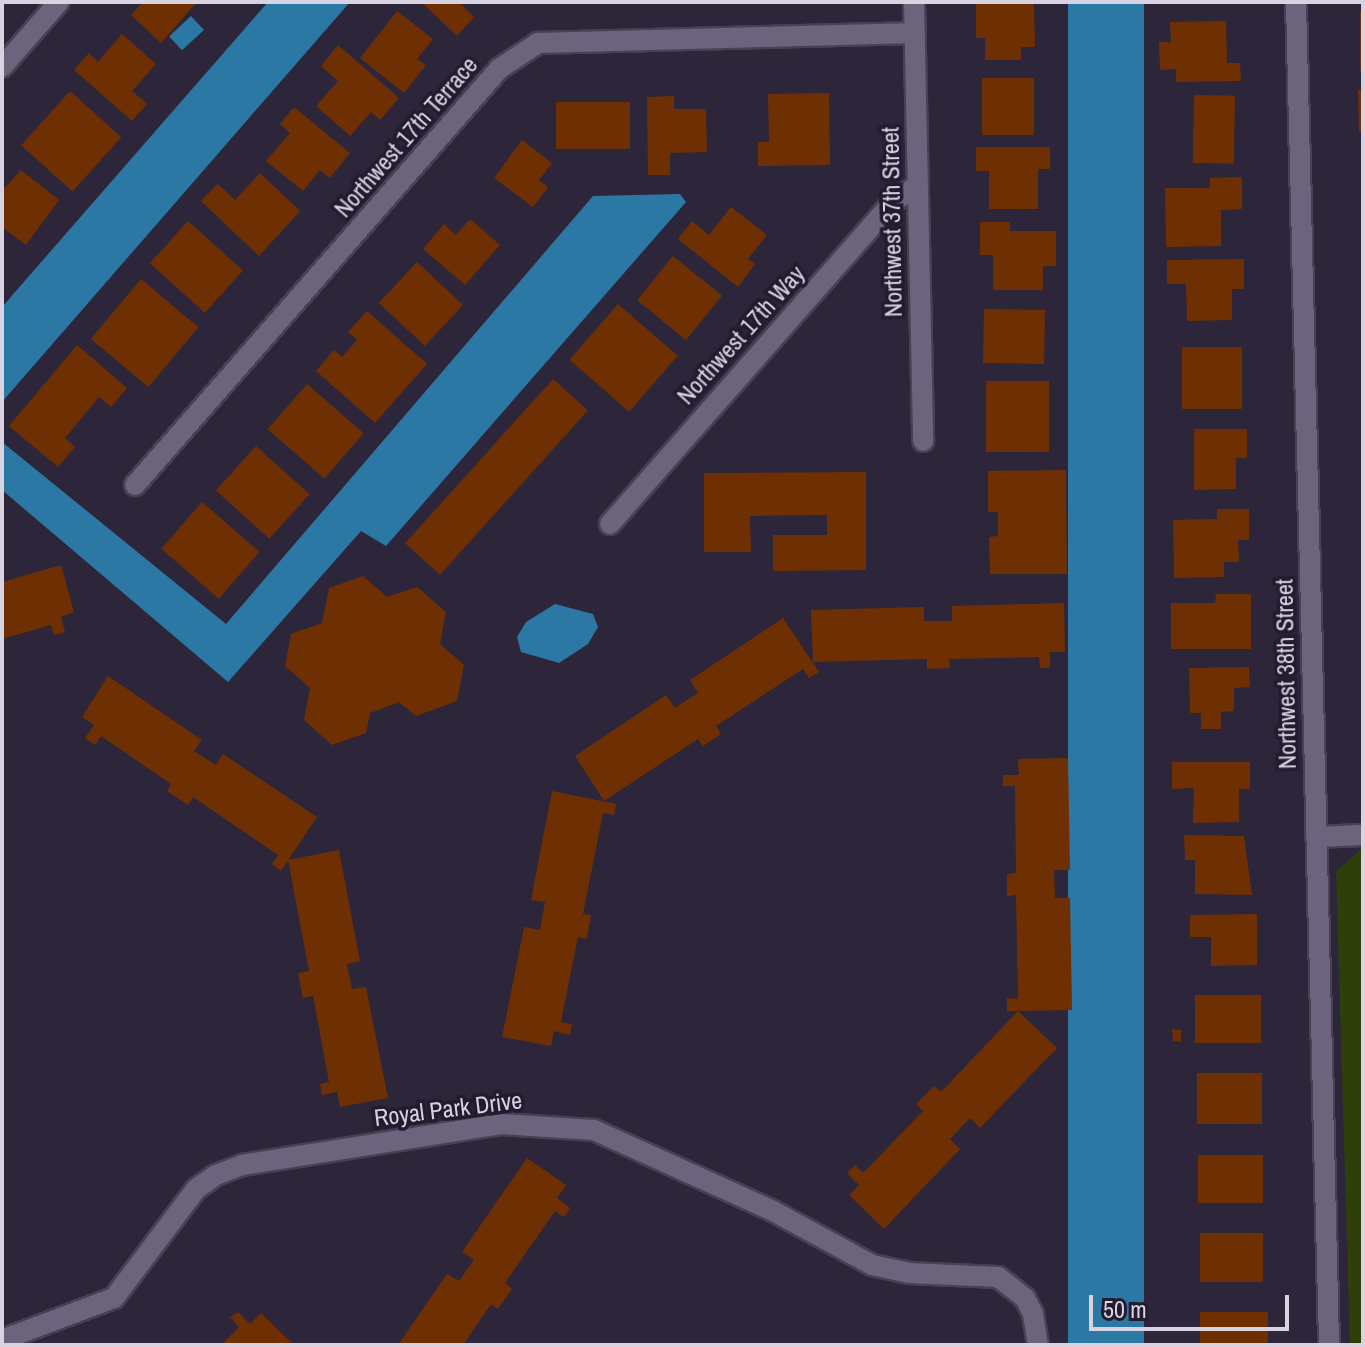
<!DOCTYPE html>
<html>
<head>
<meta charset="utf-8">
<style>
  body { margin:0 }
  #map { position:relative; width:1365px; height:1347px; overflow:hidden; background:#2d253a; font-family:"Archivo Narrow",sans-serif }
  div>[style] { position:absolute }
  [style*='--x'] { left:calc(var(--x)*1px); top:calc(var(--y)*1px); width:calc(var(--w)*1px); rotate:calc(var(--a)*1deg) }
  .green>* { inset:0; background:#2f3f09 }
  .water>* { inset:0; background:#2c78a5; transform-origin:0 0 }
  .building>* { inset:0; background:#6e3003; transform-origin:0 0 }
  .roads { filter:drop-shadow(2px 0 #484153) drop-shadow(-2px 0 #484153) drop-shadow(0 2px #484153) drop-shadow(0 -2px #484153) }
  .street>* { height:20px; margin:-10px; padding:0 10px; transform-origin:10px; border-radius:10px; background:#6c647d }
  span { translate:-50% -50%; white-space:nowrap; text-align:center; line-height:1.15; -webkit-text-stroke:7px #231b30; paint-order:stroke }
  .street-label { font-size:24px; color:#d8d3e1 }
  .frame { position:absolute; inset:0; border:4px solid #d8d3e1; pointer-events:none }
  .scale { position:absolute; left:1089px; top:1295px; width:200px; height:36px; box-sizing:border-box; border:4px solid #d8d3e1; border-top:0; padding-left:10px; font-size:24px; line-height:28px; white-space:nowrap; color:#d8d3e1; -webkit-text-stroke:6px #231b30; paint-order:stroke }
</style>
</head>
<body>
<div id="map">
  <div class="green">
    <i style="clip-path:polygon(1363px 848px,1363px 1345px,1350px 1345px,1336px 871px)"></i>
  </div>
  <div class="water">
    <i style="clip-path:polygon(268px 2px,350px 2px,2px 402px,2px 307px)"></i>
    <i style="left:1068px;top:2px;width:76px;height:1343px"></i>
    <i style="left:191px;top:16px;width:19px;height:30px;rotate:47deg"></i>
    <i style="clip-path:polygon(680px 194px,686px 202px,386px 546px,361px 531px,228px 682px,2px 490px,2px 442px,226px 624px,593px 196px)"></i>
    <i style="clip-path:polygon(555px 604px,593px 614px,598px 627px,588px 644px,559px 663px,521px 652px,517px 637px,526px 622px)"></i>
  </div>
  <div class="building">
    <i style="clip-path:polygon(143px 2px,197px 2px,161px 43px,131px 15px)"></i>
    <i style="clip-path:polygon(421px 2px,459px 2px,474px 17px,457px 36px)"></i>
    <i style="clip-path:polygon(976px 2px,1034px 2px,1035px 47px,1021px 47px,1021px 60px,985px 60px,985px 38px,976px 38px)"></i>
    <i style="clip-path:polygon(397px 11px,433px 39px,417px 59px,426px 65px,404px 93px,360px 58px)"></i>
    <i style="left:1360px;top:11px;width:3px;height:60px"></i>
    <i style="clip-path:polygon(1226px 21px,1227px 63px,1240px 63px,1241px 81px,1176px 82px,1176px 69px,1160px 70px,1159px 42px,1171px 42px,1170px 22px)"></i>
    <i style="clip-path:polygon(122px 34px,156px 64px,132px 91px,147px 104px,132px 121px,74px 70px,89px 53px,98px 62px)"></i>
    <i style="clip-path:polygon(338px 45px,399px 98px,380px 120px,371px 112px,350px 136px,316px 106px,338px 81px,321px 66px)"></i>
    <i style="left:982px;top:78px;width:52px;height:57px"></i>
    <i style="clip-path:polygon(1358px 90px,1363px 90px,1363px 131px,1359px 131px)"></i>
    <i style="left:70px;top:91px;width:69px;height:73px;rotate:42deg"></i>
    <i style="clip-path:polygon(829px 93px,830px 165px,758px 166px,758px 142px,769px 142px,768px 94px)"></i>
    <i style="left:1194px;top:95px;width:41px;height:68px;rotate:1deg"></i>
    <i style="clip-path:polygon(674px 96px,674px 109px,706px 109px,707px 152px,670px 153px,670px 175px,648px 175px,647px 97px)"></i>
    <i style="left:630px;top:102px;width:47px;height:74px;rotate:90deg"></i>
    <i style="clip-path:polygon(294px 107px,350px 153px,330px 178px,320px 170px,303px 191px,266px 161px,290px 133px,280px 124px)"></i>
    <i style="clip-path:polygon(522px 140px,552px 163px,539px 180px,548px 187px,533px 207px,494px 178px)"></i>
    <i style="clip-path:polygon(976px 147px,1050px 147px,1050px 169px,1038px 169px,1038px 209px,989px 209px,989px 171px,976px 171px)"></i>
    <i style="clip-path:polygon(21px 170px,59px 200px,26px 245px,2px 227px,2px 191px)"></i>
    <i style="clip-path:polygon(260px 173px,300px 211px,259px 256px,201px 201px,218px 184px,235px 200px)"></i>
    <i style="clip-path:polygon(1242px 177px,1242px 209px,1221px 210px,1221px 246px,1166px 247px,1165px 188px,1210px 188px,1210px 178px)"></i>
    <i style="clip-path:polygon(731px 207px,767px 235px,748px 259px,755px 264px,738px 287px,678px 239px,692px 221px,709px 235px)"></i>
    <i style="clip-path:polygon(470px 219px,500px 245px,465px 285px,423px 249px,444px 224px,456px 235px)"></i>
    <i style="left:188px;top:221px;width:74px;height:57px;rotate:42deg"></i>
    <i style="clip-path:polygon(980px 222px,1010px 222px,1010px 231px,1056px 231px,1056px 266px,1043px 266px,1043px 290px,993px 290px,993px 255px,980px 255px)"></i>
    <i style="left:673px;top:256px;width:63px;height:57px;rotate:39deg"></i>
    <i style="clip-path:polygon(1244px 259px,1244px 289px,1232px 289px,1232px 320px,1187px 321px,1186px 284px,1167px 284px,1167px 260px)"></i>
    <i style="left:417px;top:262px;width:63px;height:56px;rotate:43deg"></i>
    <i style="left:141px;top:279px;width:75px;height:78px;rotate:40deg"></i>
    <i style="left:618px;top:304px;width:79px;height:74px;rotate:41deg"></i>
    <i style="left:984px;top:309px;width:61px;height:54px;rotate:1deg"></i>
    <i style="clip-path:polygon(367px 311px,427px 364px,375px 423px,316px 371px,334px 350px,342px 357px,357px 340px,348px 332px)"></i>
    <i style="clip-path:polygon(77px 345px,127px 388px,111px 407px,99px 397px,65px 438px,75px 447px,58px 467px,9px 426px)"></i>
    <i style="left:1182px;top:347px;width:60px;height:62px"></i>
    <i style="left:553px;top:379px;width:47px;height:221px;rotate:42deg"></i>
    <i style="left:1049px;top:381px;width:71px;height:63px;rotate:90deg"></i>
    <i style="left:307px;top:384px;width:75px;height:60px;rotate:41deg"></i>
    <i style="clip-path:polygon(1194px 429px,1247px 429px,1247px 458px,1236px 458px,1236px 489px,1194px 490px)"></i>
    <i style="left:256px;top:446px;width:72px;height:60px;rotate:42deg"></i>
    <i style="clip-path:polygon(1066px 470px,1067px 574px,990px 574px,989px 537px,998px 536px,998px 512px,988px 512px,988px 471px)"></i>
    <i style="clip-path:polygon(866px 472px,866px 570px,773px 571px,773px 535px,827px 535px,827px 515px,750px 516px,751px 552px,704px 552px,704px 473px)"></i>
    <i style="left:202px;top:502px;width:76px;height:62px;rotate:41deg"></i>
    <i style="clip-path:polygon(1217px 509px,1249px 509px,1249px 540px,1238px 540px,1239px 562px,1224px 562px,1224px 577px,1174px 578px,1173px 520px,1217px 519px)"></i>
    <i style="clip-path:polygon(61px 565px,74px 612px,61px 617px,65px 632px,54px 635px,51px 625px,2px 639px,2px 582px)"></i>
    <i style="clip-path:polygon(363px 576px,387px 597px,417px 587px,446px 612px,440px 644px,464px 665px,457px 701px,416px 716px,399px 702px,370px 713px,366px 733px,332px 745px,304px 720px,310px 688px,285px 666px,291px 634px,322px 623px,329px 588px)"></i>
    <i style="clip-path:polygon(1216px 594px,1251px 594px,1251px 649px,1171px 649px,1171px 603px,1215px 603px)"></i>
    <i style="clip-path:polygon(1064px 603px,1065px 652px,1050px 652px,1050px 668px,1040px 668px,1039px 657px,949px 659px,950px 668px,927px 669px,927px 659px,813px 662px,811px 610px,924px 607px,924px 621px,952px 621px,952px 606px)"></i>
    <i style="clip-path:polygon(783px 618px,819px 672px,809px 678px,803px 669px,716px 726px,721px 734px,703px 746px,698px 739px,604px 801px,575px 756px,666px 695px,675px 708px,698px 693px,690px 680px)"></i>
    <i style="clip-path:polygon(1249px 667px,1250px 687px,1234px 688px,1234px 711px,1221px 712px,1221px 729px,1201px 729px,1201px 713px,1190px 713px,1189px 668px)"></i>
    <i style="clip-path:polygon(108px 676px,202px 740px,194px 751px,216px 765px,223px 754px,317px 817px,281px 871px,272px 864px,278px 855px,193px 797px,188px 805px,167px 791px,171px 784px,101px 736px,95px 745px,85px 738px,94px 725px,82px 717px)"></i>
    <i style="clip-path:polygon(1068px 758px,1070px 870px,1054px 870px,1055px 898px,1070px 898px,1072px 1010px,1018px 1011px,1057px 1048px,980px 1128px,970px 1118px,950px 1139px,960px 1149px,884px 1229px,849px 1195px,859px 1185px,847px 1173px,855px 1165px,863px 1173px,923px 1111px,916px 1104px,934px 1086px,941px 1092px,1018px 1011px,1007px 1011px,1007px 998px,1018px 999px,1016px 895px,1007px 896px,1007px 874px,1016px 873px,1015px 786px,1003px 786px,1003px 775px,1019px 775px,1018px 759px)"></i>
    <i style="clip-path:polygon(1172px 762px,1250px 762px,1250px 789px,1239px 789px,1239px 822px,1193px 823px,1194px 788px,1172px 789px)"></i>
    <i style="clip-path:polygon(552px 791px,616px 804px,614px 815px,603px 813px,583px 914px,591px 915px,587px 939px,578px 937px,561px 1022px,572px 1024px,570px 1035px,554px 1031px,551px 1046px,502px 1037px,524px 927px,540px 930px,545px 902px,531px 900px)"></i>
    <i style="clip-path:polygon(1184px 835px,1244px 836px,1252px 895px,1195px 894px,1195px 860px,1185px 860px)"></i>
    <i style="clip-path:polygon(339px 850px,360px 961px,347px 964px,352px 989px,366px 987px,388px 1098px,340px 1107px,337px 1092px,322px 1095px,320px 1084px,329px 1082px,313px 996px,303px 998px,298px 973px,309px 971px,288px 860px)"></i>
    <i style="clip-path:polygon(1257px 914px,1257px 965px,1211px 966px,1211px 937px,1190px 937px,1190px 915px)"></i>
    <i style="left:1195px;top:995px;width:66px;height:48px"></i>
    <i style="clip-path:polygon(1172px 1029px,1181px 1030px,1181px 1042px,1173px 1041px)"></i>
    <i style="left:1262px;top:1073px;width:51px;height:65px;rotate:90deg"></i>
    <i style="left:1198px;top:1155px;width:65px;height:48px"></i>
    <i style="clip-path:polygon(527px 1158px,566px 1185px,557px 1198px,570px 1208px,564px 1217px,555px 1211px,505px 1283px,512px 1289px,498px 1309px,491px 1304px,463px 1345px,398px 1345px,447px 1274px,459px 1281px,474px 1260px,462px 1252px)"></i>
    <i style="left:1200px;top:1233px;width:63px;height:49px"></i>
    <i style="clip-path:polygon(238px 1312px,250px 1324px,261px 1313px,294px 1345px,221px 1345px,239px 1327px,230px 1317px)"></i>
    <i style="left:1200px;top:1312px;width:68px;height:33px"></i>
  </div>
  <div class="roads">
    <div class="street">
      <i style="--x:914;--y:2;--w:439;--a:88.8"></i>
      <i style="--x:1296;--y:2;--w:1343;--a:88.59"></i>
      <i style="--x:2;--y:67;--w:86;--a:-48.8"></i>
      <i style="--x:135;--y:485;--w:553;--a:-48.81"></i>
      <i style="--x:499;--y:69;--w:47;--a:-33.7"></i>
      <i style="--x:538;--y:43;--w:377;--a:-1.5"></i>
      <i style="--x:610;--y:524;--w:427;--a:-48.7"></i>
      <i style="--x:892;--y:203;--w:29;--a:-35"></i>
      <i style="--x:1316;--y:837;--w:47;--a:-2.4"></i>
      <i style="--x:2;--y:1340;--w:120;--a:-20.6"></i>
      <i style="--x:114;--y:1298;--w:136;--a:-53"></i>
      <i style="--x:196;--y:1189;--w:24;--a:-35"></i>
      <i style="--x:216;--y:1175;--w:28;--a:-21"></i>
      <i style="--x:242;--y:1165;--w:262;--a:-9"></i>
      <i style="--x:501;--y:1124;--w:93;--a:3.7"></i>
      <i style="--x:594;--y:1130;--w:196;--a:24.3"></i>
      <i style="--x:773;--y:1211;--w:113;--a:28.6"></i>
      <i style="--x:872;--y:1265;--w:38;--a:12"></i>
      <i style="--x:909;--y:1273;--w:89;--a:2.6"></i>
      <i style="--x:998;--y:1277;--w:34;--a:38"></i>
      <i style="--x:1025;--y:1298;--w:18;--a:63"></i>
      <i style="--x:1033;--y:1314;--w:31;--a:81"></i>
    </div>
  </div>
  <div class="street-label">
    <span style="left:406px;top:137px;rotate:-49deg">Northwest 17th Terrace</span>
    <span style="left:892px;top:222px;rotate:-91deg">Northwest 37th Street</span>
    <span style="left:741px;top:335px;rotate:-48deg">Northwest 17th Way</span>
    <span style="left:1286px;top:674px;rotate:-91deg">Northwest 38th Street</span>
    <span style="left:448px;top:1109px;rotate:-7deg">Royal Park Drive</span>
  </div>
  <div class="frame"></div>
  <div class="scale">50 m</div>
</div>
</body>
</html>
